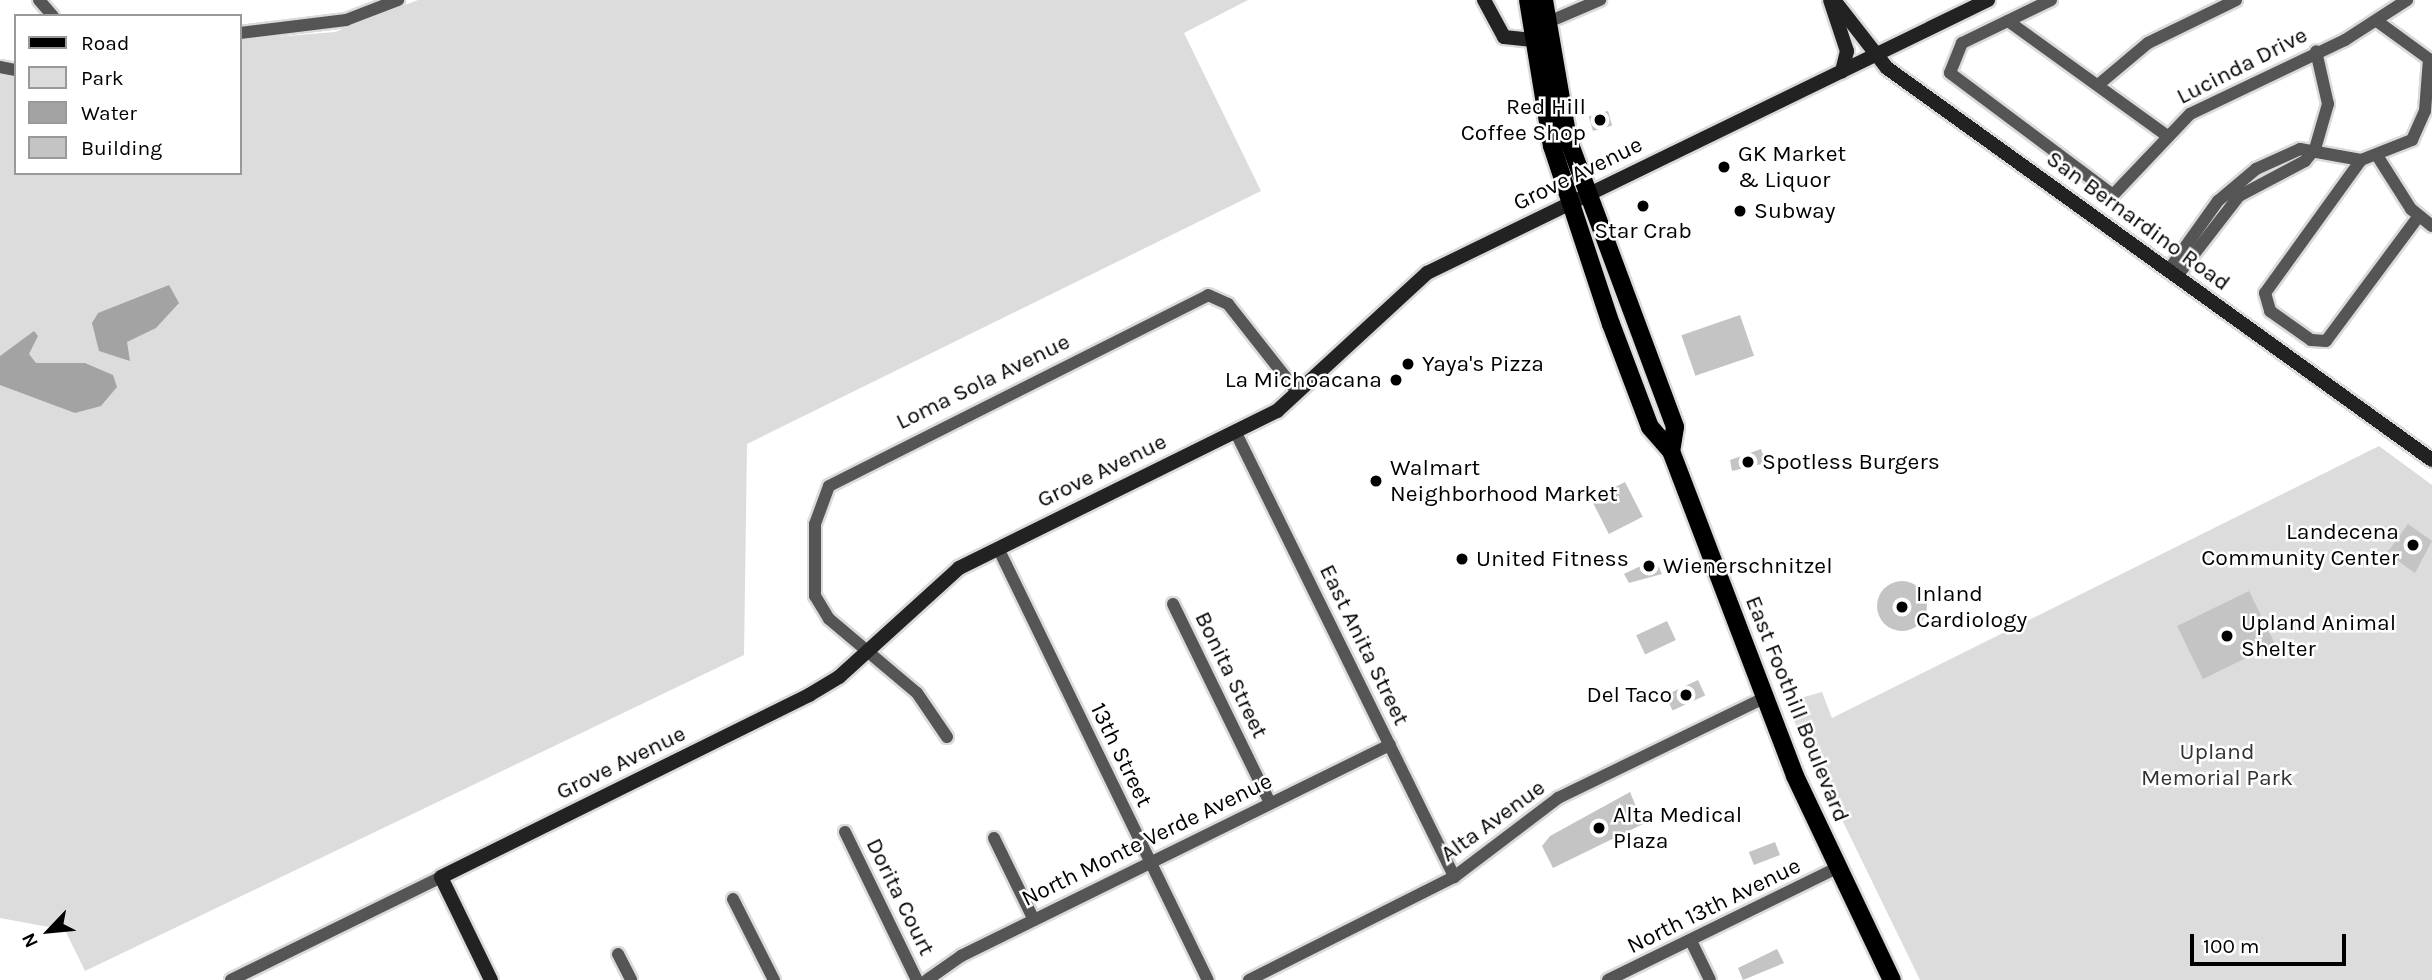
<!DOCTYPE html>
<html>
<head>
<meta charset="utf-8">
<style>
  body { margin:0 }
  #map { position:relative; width:2432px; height:980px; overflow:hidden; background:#fff; font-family:Karla,sans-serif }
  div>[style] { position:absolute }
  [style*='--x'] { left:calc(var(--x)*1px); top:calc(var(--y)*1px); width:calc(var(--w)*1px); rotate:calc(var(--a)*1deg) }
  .green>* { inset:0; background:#dcdcdc }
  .water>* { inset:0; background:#a3a3a3 }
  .building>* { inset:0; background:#c4c4c4; transform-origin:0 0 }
  .round { border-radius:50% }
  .roads { filter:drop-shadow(2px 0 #dbdbdb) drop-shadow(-2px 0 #dbdbdb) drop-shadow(0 2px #dbdbdb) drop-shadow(0 -2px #dbdbdb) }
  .street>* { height:12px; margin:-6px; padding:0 6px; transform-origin:6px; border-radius:6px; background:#555 }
  .secondary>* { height:14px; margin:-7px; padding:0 7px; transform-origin:7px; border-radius:7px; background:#222 }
  .primary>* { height:18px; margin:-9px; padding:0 9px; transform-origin:9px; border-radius:9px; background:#000 }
  .dots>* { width:19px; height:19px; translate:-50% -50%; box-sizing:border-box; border:4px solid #fff; border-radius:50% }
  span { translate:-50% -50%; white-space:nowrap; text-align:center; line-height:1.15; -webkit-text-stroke:5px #fff; paint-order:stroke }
  .street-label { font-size:23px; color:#000 }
  .poi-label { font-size:23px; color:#000 }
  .right { translate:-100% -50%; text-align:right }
  .left { translate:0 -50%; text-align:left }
  .park-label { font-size:23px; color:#333 }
  .legend { position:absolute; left:14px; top:14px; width:228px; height:161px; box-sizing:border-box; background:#fff; border:2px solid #999; margin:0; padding:9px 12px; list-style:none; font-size:21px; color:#000 }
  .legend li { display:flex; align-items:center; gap:14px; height:35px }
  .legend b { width:35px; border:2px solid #999 }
  .north { position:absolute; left:14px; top:896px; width:70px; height:70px; -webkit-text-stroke:5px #fff; paint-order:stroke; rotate:244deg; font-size:19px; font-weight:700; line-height:28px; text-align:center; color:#000 }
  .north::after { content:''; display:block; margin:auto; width:24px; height:32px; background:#000; clip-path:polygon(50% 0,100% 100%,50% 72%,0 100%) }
  .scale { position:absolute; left:2190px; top:934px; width:156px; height:32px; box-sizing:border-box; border:4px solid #000; border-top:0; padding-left:9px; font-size:21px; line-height:24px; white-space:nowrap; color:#000; -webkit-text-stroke:5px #fff; paint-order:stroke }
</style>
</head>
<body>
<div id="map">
  <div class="green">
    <i style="clip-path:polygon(418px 0,1248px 0,1184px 33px,1261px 191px,747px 444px,744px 655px,85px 971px,65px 930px,0 918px,0 76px,16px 77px,16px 173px,240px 173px,240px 40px,335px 32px)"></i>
    <i style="clip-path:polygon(2379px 446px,2432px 485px,2432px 980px,1920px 980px,1794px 721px,1790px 701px,1822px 692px,1832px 718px)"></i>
  </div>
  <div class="water">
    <i style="clip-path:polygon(169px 285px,179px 303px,156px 328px,127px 342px,130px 361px,99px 351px,92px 323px,98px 313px)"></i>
    <i style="clip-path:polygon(34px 331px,38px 336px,29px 354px,36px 363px,85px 363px,113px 375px,117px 387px,101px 406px,75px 413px,0 385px,0 356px)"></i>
  </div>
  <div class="building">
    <i style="left:1608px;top:111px;width:15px;height:20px;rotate:74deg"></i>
    <i style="left:1740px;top:315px;width:43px;height:62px;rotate:71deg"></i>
    <i style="clip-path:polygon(1761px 449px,1766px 463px,1732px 471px,1730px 460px)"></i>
    <i style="left:1625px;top:482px;width:39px;height:38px;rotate:63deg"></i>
    <i style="clip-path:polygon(2408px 524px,2432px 541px,2415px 573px,2387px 553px)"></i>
    <i style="clip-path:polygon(1655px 559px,1662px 574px,1629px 583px,1624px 574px)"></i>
    <i class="round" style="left:1877px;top:581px;width:50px;height:50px"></i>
    <i style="left:2249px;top:591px;width:59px;height:80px;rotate:64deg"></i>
    <i style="left:1667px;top:621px;width:21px;height:34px;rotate:65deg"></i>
    <i style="left:1698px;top:680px;width:17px;height:36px;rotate:65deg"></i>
    <i style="clip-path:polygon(1630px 792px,1643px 824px,1553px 868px,1542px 846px,1550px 836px)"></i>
    <i style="left:1775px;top:842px;width:14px;height:28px;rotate:69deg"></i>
    <i style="clip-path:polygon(1777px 949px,1784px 963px,1743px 980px,1738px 968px)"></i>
  </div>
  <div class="roads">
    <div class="street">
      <i style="--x:39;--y:0;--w:21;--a:49"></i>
      <i style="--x:2051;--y:0;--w:99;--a:154.2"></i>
      <i style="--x:1962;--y:43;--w:32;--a:112"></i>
      <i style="--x:1950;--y:73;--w:204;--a:36.8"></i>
      <i style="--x:2113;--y:195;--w:112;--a:-46.5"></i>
      <i style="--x:2190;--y:114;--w:172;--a:-25.5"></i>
      <i style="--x:2345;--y:40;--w:74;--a:-32.8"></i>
      <i style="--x:2008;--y:21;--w:195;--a:35.8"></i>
      <i style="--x:1546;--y:23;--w:59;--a:-23.1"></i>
      <i style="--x:240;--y:33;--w:107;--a:-7"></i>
      <i style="--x:346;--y:20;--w:56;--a:-21"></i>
      <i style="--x:0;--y:67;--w:16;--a:11"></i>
      <i style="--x:2098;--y:85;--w:65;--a:-40"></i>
      <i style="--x:2148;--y:43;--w:98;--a:-26"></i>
      <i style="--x:2378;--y:157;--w:62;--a:57.6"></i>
      <i style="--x:2411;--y:209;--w:27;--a:39"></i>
      <i style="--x:2361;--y:160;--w:164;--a:125.8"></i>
      <i style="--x:2265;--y:293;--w:19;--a:74"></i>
      <i style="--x:2270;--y:311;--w:50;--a:35.3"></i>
      <i style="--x:2311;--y:340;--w:15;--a:4"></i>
      <i style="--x:2326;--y:341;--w:154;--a:-53.4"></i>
      <i style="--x:2168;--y:271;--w:86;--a:-54.5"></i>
      <i style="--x:2218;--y:201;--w:50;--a:-40.1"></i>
      <i style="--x:2256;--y:169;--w:48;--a:-24.4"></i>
      <i style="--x:2300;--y:149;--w:62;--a:10.2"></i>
      <i style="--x:2361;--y:160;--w:55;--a:-21.4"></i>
      <i style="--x:2412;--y:140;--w:32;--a:-66"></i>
      <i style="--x:2425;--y:111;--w:52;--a:-85.6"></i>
      <i style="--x:2429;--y:59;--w:63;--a:-144"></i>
      <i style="--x:2177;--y:276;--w:101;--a:-52.2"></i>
      <i style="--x:2239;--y:196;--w:75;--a:-27.9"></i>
      <i style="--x:2305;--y:161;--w:16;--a:-50"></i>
      <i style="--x:2315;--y:149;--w:47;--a:-73.9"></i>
      <i style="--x:2328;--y:104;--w:54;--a:-102.8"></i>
      <i style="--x:1235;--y:431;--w:497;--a:63.8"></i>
      <i style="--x:998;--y:548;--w:480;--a:64.1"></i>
      <i style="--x:1173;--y:604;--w:221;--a:64"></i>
      <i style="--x:947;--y:737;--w:53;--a:-124.3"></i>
      <i style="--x:917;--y:693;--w:115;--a:-139.9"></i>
      <i style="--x:829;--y:619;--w:27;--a:-121"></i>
      <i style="--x:815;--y:596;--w:72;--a:-90"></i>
      <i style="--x:815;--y:524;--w:40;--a:-69.8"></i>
      <i style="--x:829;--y:486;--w:424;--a:-26.7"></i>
      <i style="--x:1208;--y:295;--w:22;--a:24"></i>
      <i style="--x:1228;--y:304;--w:113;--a:51.8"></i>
      <i style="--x:845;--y:832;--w:165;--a:64.1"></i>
      <i style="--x:994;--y:838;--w:91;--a:64"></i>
      <i style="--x:733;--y:899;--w:91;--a:63.2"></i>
      <i style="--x:1691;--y:941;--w:43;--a:64"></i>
      <i style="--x:618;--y:954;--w:29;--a:63"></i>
      <i style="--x:231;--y:980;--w:234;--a:-26.1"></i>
      <i style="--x:927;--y:980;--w:42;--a:-35.2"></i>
      <i style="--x:961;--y:956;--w:478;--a:-26.2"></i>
      <i style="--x:1249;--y:980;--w:229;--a:-26.7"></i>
      <i style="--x:1454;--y:877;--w:131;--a:-37.2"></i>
      <i style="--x:1558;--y:798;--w:229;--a:-25.9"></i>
      <i style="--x:1608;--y:980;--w:255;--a:-26.1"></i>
    </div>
    <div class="secondary">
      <i style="--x:1484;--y:0;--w:42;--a:61.6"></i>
      <i style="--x:1504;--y:37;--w:29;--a:6"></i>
      <i style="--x:1830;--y:0;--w:54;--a:71.6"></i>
      <i style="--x:1847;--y:51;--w:21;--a:104"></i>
      <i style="--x:1834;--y:0;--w:86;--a:52.1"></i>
      <i style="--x:1887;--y:68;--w:671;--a:35.73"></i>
      <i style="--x:491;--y:980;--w:114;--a:-115.9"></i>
      <i style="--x:441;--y:877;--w:411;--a:-26.3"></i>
      <i style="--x:809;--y:695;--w:35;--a:-31"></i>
      <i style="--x:839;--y:677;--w:162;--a:-42.2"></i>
      <i style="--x:959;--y:568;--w:355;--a:-26.3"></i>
      <i style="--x:1277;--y:411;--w:204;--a:-42.6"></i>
      <i style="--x:1427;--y:273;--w:624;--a:-25.95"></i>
    </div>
    <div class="primary">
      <i style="--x:1528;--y:0;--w:148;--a:80.7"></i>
      <i style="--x:1552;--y:146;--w:188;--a:71.7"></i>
      <i style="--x:1611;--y:324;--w:110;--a:69.3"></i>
      <i style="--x:1650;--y:427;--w:32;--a:49"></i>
      <i style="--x:1671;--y:451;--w:348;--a:69.1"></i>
      <i style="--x:1795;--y:776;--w:226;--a:64.6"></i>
      <i style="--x:1544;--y:0;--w:141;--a:80.2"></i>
      <i style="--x:1568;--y:139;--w:307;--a:69.6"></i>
      <i style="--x:1675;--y:427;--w:24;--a:99"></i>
    </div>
  </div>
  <div class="dots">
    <i style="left:1600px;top:120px;background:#000"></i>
    <i style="left:1724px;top:167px;background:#000"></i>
    <i style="left:1643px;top:206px;background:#000"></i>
    <i style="left:1740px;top:211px;background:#000"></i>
    <i style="left:1408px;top:364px;background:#000"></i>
    <i style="left:1396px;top:380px;background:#000"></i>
    <i style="left:1748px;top:462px;background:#000"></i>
    <i style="left:1376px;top:481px;background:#000"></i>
    <i style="left:2413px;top:545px;background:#000"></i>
    <i style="left:1462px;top:559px;background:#000"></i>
    <i style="left:1649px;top:566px;background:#000"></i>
    <i style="left:1902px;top:607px;background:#000"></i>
    <i style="left:2227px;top:636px;background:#000"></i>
    <i style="left:1686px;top:695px;background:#000"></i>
    <i style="left:1599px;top:828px;background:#000"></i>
  </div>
  <div class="street-label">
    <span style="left:2242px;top:66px;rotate:-27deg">Lucinda Drive</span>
    <span style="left:1578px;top:174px;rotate:-26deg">Grove Avenue</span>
    <span style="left:2138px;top:221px;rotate:36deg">San Bernardino Road</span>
    <span style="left:983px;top:382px;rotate:-26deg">Loma Sola Avenue</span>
    <span style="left:1102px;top:471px;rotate:-26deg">Grove Avenue</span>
    <span style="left:1364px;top:645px;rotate:64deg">East Anita Street</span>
    <span style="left:1231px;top:675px;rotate:64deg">Bonita Street</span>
    <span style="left:1797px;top:709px;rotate:68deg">East Foothill Boulevard</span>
    <span style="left:1121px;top:755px;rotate:64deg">13th Street</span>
    <span style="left:621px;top:763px;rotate:-26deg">Grove Avenue</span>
    <span style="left:1493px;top:821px;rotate:-36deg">Alta Avenue</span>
    <span style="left:1147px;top:840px;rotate:-26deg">North Monte Verde Avenue</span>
    <span style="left:900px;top:897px;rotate:64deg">Dorita Court</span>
    <span style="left:1714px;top:906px;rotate:-26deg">North 13th Avenue</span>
  </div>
  <div class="poi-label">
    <span class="right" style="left:1586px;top:120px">Red Hill<br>Coffee Shop</span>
    <span class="left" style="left:1738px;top:167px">GK Market<br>&amp; Liquor</span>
    <span class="left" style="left:1754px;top:211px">Subway</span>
    <span style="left:1643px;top:231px">Star Crab</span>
    <span class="left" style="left:1422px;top:364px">Yaya's Pizza</span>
    <span class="right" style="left:1382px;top:380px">La Michoacana</span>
    <span class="left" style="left:1762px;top:462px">Spotless Burgers</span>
    <span class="left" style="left:1390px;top:481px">Walmart<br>Neighborhood Market</span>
    <span class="right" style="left:2399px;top:545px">Landecena<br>Community Center</span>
    <span class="left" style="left:1476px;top:559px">United Fitness</span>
    <span class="left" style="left:1663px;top:566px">Wienerschnitzel</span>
    <span class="left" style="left:1916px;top:607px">Inland<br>Cardiology</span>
    <span class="left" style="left:2241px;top:636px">Upland Animal<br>Shelter</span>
    <span class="right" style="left:1672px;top:695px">Del Taco</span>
    <span class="left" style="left:1613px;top:828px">Alta Medical<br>Plaza</span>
  </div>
  <div class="park-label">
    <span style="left:2217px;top:765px">Upland<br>Memorial Park</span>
  </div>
  <ul class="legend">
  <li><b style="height:9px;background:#000"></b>Road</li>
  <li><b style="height:19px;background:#dcdcdc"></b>Park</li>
  <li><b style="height:19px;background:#a3a3a3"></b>Water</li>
  <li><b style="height:19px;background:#c4c4c4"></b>Building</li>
  </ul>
  <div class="north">N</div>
  <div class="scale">100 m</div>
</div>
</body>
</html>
